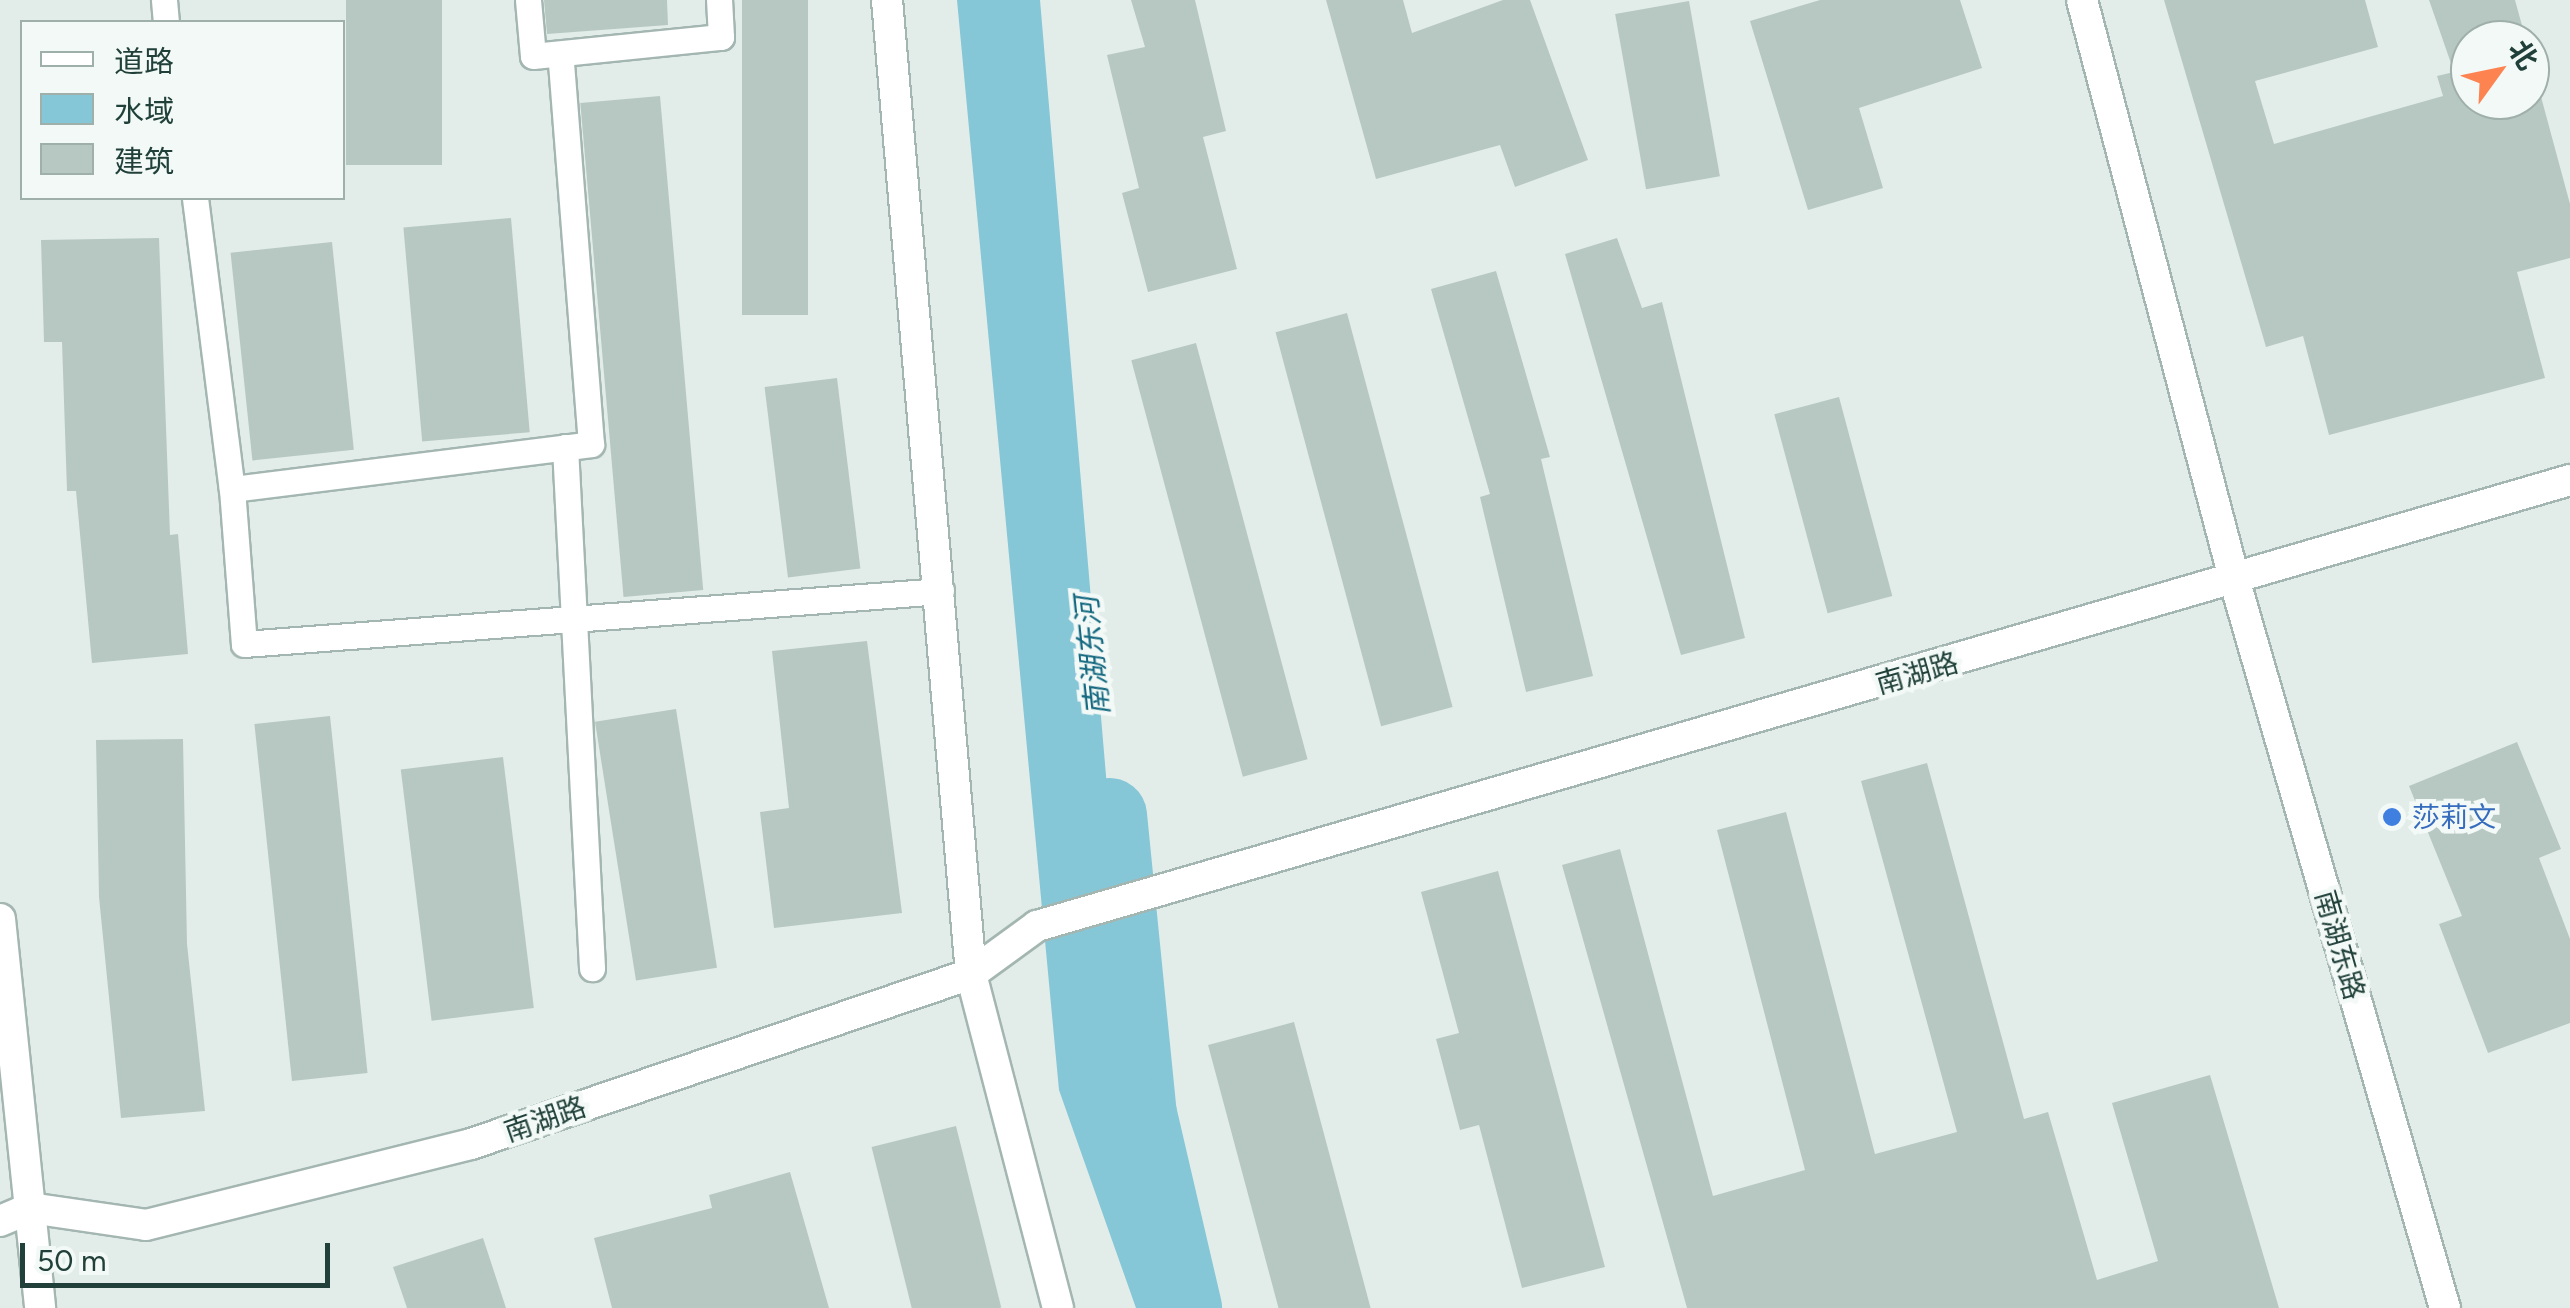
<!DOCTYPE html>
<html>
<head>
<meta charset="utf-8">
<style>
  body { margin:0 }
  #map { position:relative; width:2570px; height:1308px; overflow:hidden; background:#e2ede9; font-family:Figtree,"Noto Sans SC",sans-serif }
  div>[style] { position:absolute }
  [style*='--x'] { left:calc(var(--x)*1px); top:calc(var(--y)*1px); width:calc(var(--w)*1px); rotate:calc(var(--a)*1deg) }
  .water>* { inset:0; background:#85c6d7 }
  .river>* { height:75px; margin:-37.5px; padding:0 37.5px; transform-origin:37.5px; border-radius:37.5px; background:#85c6d7 }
  .building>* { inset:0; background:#b7c8c2; transform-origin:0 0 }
  .roads { filter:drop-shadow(2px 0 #a4b6b1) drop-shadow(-2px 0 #a4b6b1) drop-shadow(0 2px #a4b6b1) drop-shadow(0 -2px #a4b6b1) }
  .service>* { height:25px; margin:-12.5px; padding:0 12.5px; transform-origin:12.5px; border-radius:12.5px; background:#fff }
  .minor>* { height:30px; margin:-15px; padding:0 15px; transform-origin:15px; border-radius:15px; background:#fff }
  .tertiary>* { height:30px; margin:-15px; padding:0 15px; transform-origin:15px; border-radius:15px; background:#fff }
  .secondary>* { height:30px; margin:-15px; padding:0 15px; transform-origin:15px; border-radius:15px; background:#fff }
  .dots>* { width:28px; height:28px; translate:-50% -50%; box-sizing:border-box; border:5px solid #f3f9f6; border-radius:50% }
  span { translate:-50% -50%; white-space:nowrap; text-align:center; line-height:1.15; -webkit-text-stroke:9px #f3f9f6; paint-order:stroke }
  .street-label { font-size:28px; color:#204039 }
  .shop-label { font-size:28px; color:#366cbe }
  .left { translate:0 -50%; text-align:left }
  .water-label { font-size:30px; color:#156981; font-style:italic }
  .legend { position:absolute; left:20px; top:20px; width:325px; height:180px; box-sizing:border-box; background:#f3f9f6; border:2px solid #9fafaa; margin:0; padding:12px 18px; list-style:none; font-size:30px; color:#204039 }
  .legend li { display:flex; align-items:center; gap:20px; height:50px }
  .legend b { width:50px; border:2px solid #9fafaa }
  .north { position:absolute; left:2450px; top:20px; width:100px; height:100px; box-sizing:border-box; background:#f3f9f6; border:2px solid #9fafaa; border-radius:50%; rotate:57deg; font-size:28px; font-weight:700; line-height:40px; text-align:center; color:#204039 }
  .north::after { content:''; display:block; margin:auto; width:35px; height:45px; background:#fd8350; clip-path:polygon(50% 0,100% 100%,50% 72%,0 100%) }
  .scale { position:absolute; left:20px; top:1243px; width:310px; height:45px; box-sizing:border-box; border:5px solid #204039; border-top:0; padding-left:12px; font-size:30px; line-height:35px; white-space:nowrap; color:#204039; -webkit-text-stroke:8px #f3f9f6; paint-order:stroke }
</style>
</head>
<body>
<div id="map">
  <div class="water">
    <i style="clip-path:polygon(957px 0,1040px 0,1141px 1187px,1174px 1308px,1136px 1308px,1059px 1090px)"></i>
  </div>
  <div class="river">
    <i style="--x:1109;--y:815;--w:301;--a:84.3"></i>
    <i style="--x:1139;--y:1114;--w:199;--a:76.9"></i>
  </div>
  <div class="building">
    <i style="left:346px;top:0;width:96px;height:165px"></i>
    <i style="clip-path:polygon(544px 0,667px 0,668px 25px,547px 34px)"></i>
    <i style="left:742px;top:0;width:66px;height:315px"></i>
    <i style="clip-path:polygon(1131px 0,1195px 0,1226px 131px,1203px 137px,1237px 269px,1148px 292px,1122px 193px,1139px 188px,1107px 55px,1145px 47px)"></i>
    <i style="clip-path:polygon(1326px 0,1403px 0,1412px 33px,1503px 0,1530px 0,1588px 160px,1515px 187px,1500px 145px,1376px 179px)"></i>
    <i style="clip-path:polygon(1820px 0,1960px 0,1982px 68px,1859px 108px,1883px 188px,1808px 210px,1750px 21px)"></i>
    <i style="clip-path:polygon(2164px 0,2365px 0,2378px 47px,2255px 81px,2274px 144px,2443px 96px,2437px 76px,2454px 72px,2429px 0,2515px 0,2526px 40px,2470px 40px,2470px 100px,2530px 100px,2530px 56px,2570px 204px,2570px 258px,2517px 272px,2545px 378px,2329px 435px,2303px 336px,2266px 347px)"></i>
    <i style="left:1689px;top:1px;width:178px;height:75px;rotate:80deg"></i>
    <i style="left:660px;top:96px;width:496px;height:80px;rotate:85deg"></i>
    <i style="left:511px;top:218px;width:215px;height:108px;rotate:85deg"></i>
    <i style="clip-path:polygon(159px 238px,170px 535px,178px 534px,188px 654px,92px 663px,76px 491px,67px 491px,62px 342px,44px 342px,41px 240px)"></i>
    <i style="clip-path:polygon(1617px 238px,1642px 308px,1662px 302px,1745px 638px,1681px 655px,1565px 254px)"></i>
    <i style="left:332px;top:242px;width:209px;height:102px;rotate:84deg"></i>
    <i style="clip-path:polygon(1496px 271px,1550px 457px,1541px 459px,1593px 676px,1526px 692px,1480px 497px,1490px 494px,1431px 289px)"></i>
    <i style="left:1347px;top:313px;width:408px;height:74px;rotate:75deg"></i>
    <i style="left:1196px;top:343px;width:431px;height:67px;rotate:75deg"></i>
    <i style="left:837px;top:378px;width:192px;height:73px;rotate:83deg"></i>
    <i style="left:1839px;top:397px;width:206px;height:67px;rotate:75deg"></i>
    <i style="clip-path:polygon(867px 641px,902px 913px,774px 928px,760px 812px,789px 808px,772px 651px)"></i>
    <i style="left:676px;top:709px;width:262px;height:82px;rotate:81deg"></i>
    <i style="left:330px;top:716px;width:359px;height:76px;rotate:84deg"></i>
    <i style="clip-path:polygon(183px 739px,187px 944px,205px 1111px,121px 1118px,99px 897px,96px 740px)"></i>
    <i style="clip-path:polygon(2517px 742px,2561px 849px,2539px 858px,2570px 939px,2570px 1023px,2488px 1053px,2439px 924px,2462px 916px,2409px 786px)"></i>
    <i style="left:503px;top:757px;width:253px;height:103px;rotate:83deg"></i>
    <i style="clip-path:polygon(1927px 763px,2024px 1119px,2048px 1112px,2097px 1280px,2158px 1261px,2112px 1103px,2210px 1075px,2279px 1308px,1687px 1308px,1562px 865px,1620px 849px,1713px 1196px,1805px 1170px,1717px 830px,1786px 812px,1875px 1154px,1957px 1132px,1861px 781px)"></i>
    <i style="clip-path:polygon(1498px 871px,1605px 1267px,1522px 1288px,1479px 1125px,1460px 1130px,1436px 1039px,1459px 1033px,1421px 892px)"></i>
    <i style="left:1294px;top:1022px;width:296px;height:89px;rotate:75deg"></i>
    <i style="left:956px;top:1126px;width:187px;height:87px;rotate:76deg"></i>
    <i style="clip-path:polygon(790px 1172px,829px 1308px,612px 1308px,594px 1238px,712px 1208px,709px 1195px)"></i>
    <i style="clip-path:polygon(483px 1238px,506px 1308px,407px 1308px,393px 1267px)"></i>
  </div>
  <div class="roads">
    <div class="service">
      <i style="--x:164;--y:0;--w:22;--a:85"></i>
      <i style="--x:528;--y:0;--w:56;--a:84.9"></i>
      <i style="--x:533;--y:56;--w:189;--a:-5.8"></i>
      <i style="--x:721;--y:37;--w:37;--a:-93"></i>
      <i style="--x:195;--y:198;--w:293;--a:82.8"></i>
      <i style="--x:232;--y:489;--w:362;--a:-7.1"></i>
      <i style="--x:591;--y:444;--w:391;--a:-94.5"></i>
      <i style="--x:565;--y:447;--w:522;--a:87.03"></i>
      <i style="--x:232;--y:489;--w:155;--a:85.6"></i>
      <i style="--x:244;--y:644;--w:699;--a:-4.35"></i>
    </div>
    <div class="minor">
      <i style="--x:971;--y:974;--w:345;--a:75.4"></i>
    </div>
    <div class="tertiary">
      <i style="--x:887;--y:0;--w:978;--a:85.07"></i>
      <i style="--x:2082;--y:0;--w:602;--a:75.27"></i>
      <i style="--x:2235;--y:582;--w:756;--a:73.87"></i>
      <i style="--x:30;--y:1208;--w:117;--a:8.3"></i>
      <i style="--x:146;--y:1225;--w:335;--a:-14"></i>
      <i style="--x:471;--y:1144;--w:528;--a:-18.78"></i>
      <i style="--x:971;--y:974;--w:82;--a:-36"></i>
      <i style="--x:1037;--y:926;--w:1597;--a:-16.22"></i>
    </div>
    <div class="secondary">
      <i style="--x:0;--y:919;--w:391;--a:84.1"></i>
      <i style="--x:0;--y:1221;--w:33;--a:-23"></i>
    </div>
  </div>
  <div class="dots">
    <i style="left:2392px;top:817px;background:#3f7fe0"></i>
  </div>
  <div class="street-label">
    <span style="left:1917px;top:673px;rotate:-16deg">南湖路</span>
    <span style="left:2340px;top:945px;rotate:74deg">南湖东路</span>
    <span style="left:545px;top:1119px;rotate:-19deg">南湖路</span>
  </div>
  <div class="shop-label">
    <span class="left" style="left:2412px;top:817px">莎莉文</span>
  </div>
  <div class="water-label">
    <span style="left:1093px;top:656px;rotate:-96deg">南湖东河</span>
  </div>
  <ul class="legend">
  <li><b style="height:12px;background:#fff"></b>道路</li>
  <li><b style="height:28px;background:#85c6d7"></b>水域</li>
  <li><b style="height:28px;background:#b7c8c2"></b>建筑</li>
  </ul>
  <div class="north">北</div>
  <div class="scale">50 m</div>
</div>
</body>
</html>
